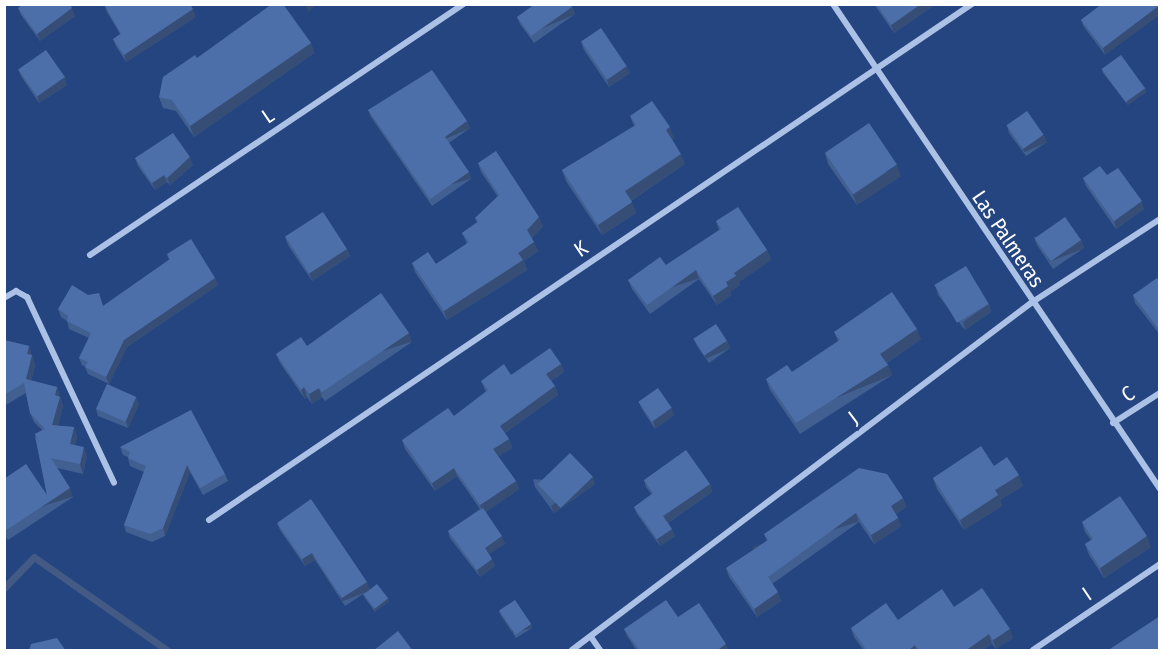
<!DOCTYPE html>
<html>
<head>
<meta charset="utf-8">
<style>
  body { margin:0 }
  #map { position:relative; width:1164px; height:655px; overflow:hidden; background:#254580; font-family:"Fira Sans Condensed",sans-serif }
  div>[style] { position:absolute }
  [style*='--x'] { left:calc(var(--x)*1px); top:calc(var(--y)*1px); width:calc(var(--w)*1px); rotate:calc(var(--a)*1deg) }
  .stream>* { height:7px; margin:-3.5px; padding:0 3.5px; transform-origin:3.5px; border-radius:3.5px; background:#435a85 }
  .street>* { height:6px; margin:-3px; padding:0 3px; transform-origin:3px; border-radius:3px; background:#acc1e6 }
  .wall>* { inset:0; background:#425f91 }
  .shaded-wall>* { inset:0; background:#364e76; transform-origin:0 0 }
  .building>* { inset:0; background:#4d6fa9; transform-origin:0 0 }
  span { translate:-50% -50%; white-space:nowrap; text-align:center; line-height:1.15; -webkit-text-stroke:6px #254580; paint-order:stroke }
  .street-label { font-size:21px; color:#fff }
  .frame { position:absolute; inset:0; border:6px solid #fff; pointer-events:none }
</style>
</head>
<body>
<div id="map">
  <div class="stream">
    <i style="--x:4;--y:588;--w:43;--a:-45.9"></i>
    <i style="--x:34;--y:557;--w:162;--a:35"></i>
  </div>
  <div class="street">
    <i style="--x:833;--y:4;--w:585;--a:56.01"></i>
    <i style="--x:90;--y:255;--w:450;--a:-33.9"></i>
    <i style="--x:4;--y:298;--w:14;--a:-30"></i>
    <i style="--x:16;--y:291;--w:13;--a:29"></i>
    <i style="--x:27;--y:297;--w:205;--a:64.9"></i>
    <i style="--x:1113;--y:423;--w:56;--a:-32.6"></i>
    <i style="--x:209;--y:520;--w:921;--a:-34.07"></i>
    <i style="--x:591;--y:637;--w:16;--a:55"></i>
    <i style="--x:572;--y:650;--w:575;--a:-37.09"></i>
    <i style="--x:1031;--y:303;--w:154;--a:-33.1"></i>
    <i style="--x:1033;--y:650;--w:153;--a:-34.1"></i>
  </div>
  <div class="wall">
    <i style="clip-path:polygon(104px 4px,196px 17px,126px 62px,116px 46px,113px 39px,120px 34px,107px 12px)"></i>
    <i style="clip-path:polygon(874px 4px,933px 4px,933px 6px,894px 33px)"></i>
    <i style="clip-path:polygon(1102px 4px,1105px 55px,1084px 27px,1081px 20px)"></i>
    <i style="clip-path:polygon(572px 7px,575px 14px,534px 43px,520px 24px,517px 17px)"></i>
    <i style="clip-path:polygon(18px 8px,75px 16px,40px 41px,21px 15px)"></i>
    <i style="clip-path:polygon(581px 42px,630px 73px,609px 87px,584px 50px)"></i>
    <i style="clip-path:polygon(311px 43px,314px 53px,194px 137px,176px 111px,163px 108px,159px 97px,197px 58px)"></i>
    <i style="clip-path:polygon(18px 69px,67px 85px,39px 103px,21px 76px)"></i>
    <i style="clip-path:polygon(1102px 69px,1145px 88px,1146px 92px,1128px 105px,1103px 73px)"></i>
    <i style="clip-path:polygon(368px 110px,467px 121px,470px 128px,449px 143px,469px 172px,471px 179px,432px 206px,371px 117px)"></i>
    <i style="clip-path:polygon(630px 116px,674px 138px,672px 139px,685px 164px,631px 201px,636px 213px,602px 235px,566px 181px,562px 170px,634px 126px)"></i>
    <i style="clip-path:polygon(1007px 126px,1047px 142px,1026px 156px,1009px 133px)"></i>
    <i style="clip-path:polygon(825px 153px,901px 176px,857px 205px,828px 164px)"></i>
    <i style="clip-path:polygon(135px 158px,193px 165px,170px 185px,167px 182px,155px 190px,138px 166px)"></i>
    <i style="clip-path:polygon(478px 163px,543px 226px,532px 238px,538px 251px,524px 261px,527px 270px,447px 320px,415px 272px,412px 263px,436px 264px,467px 244px,462px 233px,477px 222px,475px 218px,498px 197px,481px 172px)"></i>
    <i style="clip-path:polygon(1107px 175px,1144px 209px,1116px 229px,1086px 186px,1083px 178px)"></i>
    <i style="clip-path:polygon(716px 221px,767px 250px,771px 260px,739px 282px,740px 285px,730px 292px,731px 295px,717px 305px,699px 279px,650px 314px,632px 289px,628px 280px,666px 265px,719px 230px)"></i>
    <i style="clip-path:polygon(285px 237px,347px 249px,350px 256px,312px 281px,288px 245px)"></i>
    <i style="clip-path:polygon(1034px 237px,1081px 240px,1084px 248px,1053px 269px,1037px 245px)"></i>
    <i style="clip-path:polygon(167px 254px,215px 278px,218px 285px,127px 347px,109px 384px,88px 374px,85px 367px,82px 365px,79px 358px,89px 338px,69px 329px,67px 321px,61px 317px,58px 309px,103px 306px,169px 260px)"></i>
    <i style="clip-path:polygon(1160px 281px,1160px 335px,1135px 303px,1133px 295px)"></i>
    <i style="clip-path:polygon(936px 287px,989px 304px,991px 312px,965px 330px,938px 295px)"></i>
    <i style="clip-path:polygon(834px 332px,921px 339px,887px 363px,892px 375px,800px 434px,770px 390px,766px 379px,792px 372px,838px 341px)"></i>
    <i style="clip-path:polygon(694px 339px,727px 341px,730px 348px,709px 363px,697px 346px)"></i>
    <i style="clip-path:polygon(4px 340px,29px 346px,35px 365px,31px 381px,57px 387px,63px 406px,58px 426px,74px 427px,77px 437px,75px 445px,87px 456px,83px 474px,57px 468px,73px 497px,8px 540px,4px 535px,4px 479px,47px 495px,35px 434px,42px 430px,34px 422px,30px 413px,26px 393px,4px 406px)"></i>
    <i style="clip-path:polygon(412px 342px,325px 401px,322px 397px,312px 404px,307px 397px,305px 399px,280px 363px,276px 354px,307px 346px)"></i>
    <i style="clip-path:polygon(561px 364px,564px 372px,551px 381px,555px 386px,558px 395px,505px 433px,509px 439px,512px 448px,498px 456px,516px 481px,519px 489px,486px 512px,505px 544px,489px 554px,495px 566px,480px 577px,450px 538px,448px 531px,480px 509px,457px 476px,435px 491px,405px 449px,402px 440px,454px 416px,486px 392px,481px 381px)"></i>
    <i style="clip-path:polygon(639px 402px,674px 415px,655px 429px,642px 409px)"></i>
    <i style="clip-path:polygon(139px 404px,128px 428px,98px 416px,96px 409px)"></i>
    <i style="clip-path:polygon(120px 447px,225px 474px,228px 481px,203px 495px,190px 472px,165px 536px,152px 542px,126px 532px,124px 525px,144px 472px,130px 466px,128px 458px,128px 457px,123px 455px)"></i>
    <i style="clip-path:polygon(994px 466px,1023px 486px,1000px 500px,1002px 506px,964px 530px,937px 489px,933px 478px)"></i>
    <i style="clip-path:polygon(533px 479px,595px 484px,554px 513px,535px 487px)"></i>
    <i style="clip-path:polygon(644px 480px,710px 484px,712px 492px,668px 523px,675px 536px,660px 546px,637px 514px,634px 507px,652px 495px,646px 487px)"></i>
    <i style="clip-path:polygon(903px 498px,906px 507px,896px 514px,901px 526px,874px 544px,859px 522px,772px 584px,781px 601px,757px 617px,729px 577px,726px 568px,767px 541px,764px 534px)"></i>
    <i style="clip-path:polygon(1082px 522px,1151px 547px,1104px 578px,1089px 555px,1085px 544px,1091px 540px,1085px 532px)"></i>
    <i style="clip-path:polygon(277px 523px,370px 589px,388px 598px,389px 601px,375px 612px,365px 598px,363px 594px,345px 606px,315px 560px,305px 566px,280px 530px)"></i>
    <i style="clip-path:polygon(954px 607px,1013px 638px,996px 649px,992px 644px,982px 651px,864px 651px,854px 637px,851px 628px,898px 620px)"></i>
    <i style="clip-path:polygon(499px 611px,531px 624px,532px 628px,516px 638px,500px 614px)"></i>
    <i style="clip-path:polygon(678px 617px,728px 651px,637px 651px,627px 636px,624px 629px)"></i>
  </div>
  <div class="shaded-wall">
    <i style="clip-path:polygon(305px 4px,317px 4px,308px 12px)"></i>
    <i style="clip-path:polygon(921px 4px,933px 4px,933px 6px,894px 33px,891px 25px)"></i>
    <i style="clip-path:polygon(1160px 5px,1160px 15px,1105px 55px,1103px 48px)"></i>
    <i style="left:572px;top:7px;width:8px;height:50px;rotate:67deg"></i>
    <i style="clip-path:polygon(72px 8px,75px 16px,40px 41px,37px 34px)"></i>
    <i style="clip-path:polygon(193px 9px,196px 17px,126px 62px,124px 55px)"></i>
    <i style="clip-path:polygon(311px 43px,314px 53px,194px 137px,190px 126px)"></i>
    <i style="clip-path:polygon(627px 66px,630px 73px,609px 87px,607px 80px)"></i>
    <i style="clip-path:polygon(65px 77px,67px 85px,39px 103px,37px 96px)"></i>
    <i style="clip-path:polygon(1145px 88px,1146px 92px,1128px 105px,1126px 101px)"></i>
    <i style="left:467px;top:121px;width:8px;height:27px;rotate:67deg"></i>
    <i style="clip-path:polygon(670px 127px,674px 138px,670px 141px,666px 130px)"></i>
    <i style="left:1044px;top:135px;width:8px;height:25px;rotate:67deg"></i>
    <i style="clip-path:polygon(681px 154px,685px 164px,629px 202px,625px 191px)"></i>
    <i style="clip-path:polygon(190px 157px,193px 165px,170px 185px,167px 178px)"></i>
    <i style="clip-path:polygon(897px 165px,901px 176px,857px 205px,853px 195px)"></i>
    <i style="left:469px;top:172px;width:7px;height:47px;rotate:74deg"></i>
    <i style="clip-path:polygon(164px 175px,167px 182px,155px 190px,152px 183px)"></i>
    <i style="clip-path:polygon(1142px 201px,1144px 209px,1116px 229px,1114px 221px)"></i>
    <i style="clip-path:polygon(632px 202px,636px 213px,602px 235px,598px 225px)"></i>
    <i style="clip-path:polygon(539px 217px,543px 226px,530px 240px,527px 230px)"></i>
    <i style="left:1081px;top:240px;width:9px;height:37px;rotate:69deg"></i>
    <i style="clip-path:polygon(534px 242px,538px 251px,524px 261px,527px 270px,447px 320px,444px 311px,518px 253px)"></i>
    <i style="clip-path:polygon(347px 249px,350px 256px,312px 281px,309px 273px)"></i>
    <i style="clip-path:polygon(767px 250px,771px 260px,739px 282px,740px 285px,730px 292px,731px 295px,717px 305px,713px 296px,734px 273px)"></i>
    <i style="left:696px;top:270px;width:9px;height:60px;rotate:72deg"></i>
    <i style="clip-path:polygon(215px 278px,218px 285px,127px 347px,109px 384px,106px 377px,124px 340px)"></i>
    <i style="clip-path:polygon(989px 304px,991px 312px,965px 330px,963px 322px)"></i>
    <i style="clip-path:polygon(917px 329px,921px 339px,884px 365px,880px 354px)"></i>
    <i style="left:409px;top:333px;width:9px;height:105px;rotate:72deg"></i>
    <i style="left:727px;top:341px;width:8px;height:26px;rotate:67deg"></i>
    <i style="clip-path:polygon(29px 346px,35px 365px,29px 388px,26px 379px,27px 354px)"></i>
    <i style="clip-path:polygon(561px 364px,564px 372px,549px 382px,546px 374px)"></i>
    <i style="left:888px;top:365px;width:11px;height:109px;rotate:68deg"></i>
    <i style="clip-path:polygon(555px 386px,558px 395px,503px 434px,500px 426px)"></i>
    <i style="clip-path:polygon(57px 387px,63px 406px,56px 434px,52px 425px,55px 395px)"></i>
    <i style="clip-path:polygon(304px 387px,307px 397px,305px 399px,301px 390px)"></i>
    <i style="clip-path:polygon(319px 388px,322px 397px,312px 404px,309px 394px)"></i>
    <i style="clip-path:polygon(136px 397px,139px 404px,128px 428px,126px 421px)"></i>
    <i style="clip-path:polygon(672px 408px,674px 415px,655px 429px,653px 421px)"></i>
    <i style="clip-path:polygon(74px 427px,77px 437px,73px 453px,70px 444px)"></i>
    <i style="clip-path:polygon(509px 439px,512px 448px,496px 458px,493px 449px)"></i>
    <i style="clip-path:polygon(84px 447px,87px 456px,83px 474px,80px 464px)"></i>
    <i style="clip-path:polygon(187px 465px,190px 472px,165px 536px,163px 528px)"></i>
    <i style="clip-path:polygon(454px 468px,457px 476px,435px 491px,432px 483px)"></i>
    <i style="clip-path:polygon(1019px 475px,1023px 486px,1000px 500px,1002px 506px,964px 530px,960px 520px,995px 490px)"></i>
    <i style="clip-path:polygon(593px 477px,595px 484px,554px 513px,551px 506px)"></i>
    <i style="clip-path:polygon(516px 481px,519px 489px,483px 514px,480px 505px)"></i>
    <i style="clip-path:polygon(710px 484px,712px 492px,666px 524px,663px 516px)"></i>
    <i style="left:70px;top:488px;width:9px;height:78px;rotate:72deg"></i>
    <i style="clip-path:polygon(903px 498px,906px 507px,894px 515px,891px 506px)"></i>
    <i style="left:856px;top:513px;width:9px;height:109px;rotate:72deg"></i>
    <i style="clip-path:polygon(898px 518px,901px 526px,874px 544px,871px 535px)"></i>
    <i style="clip-path:polygon(672px 529px,675px 536px,660px 546px,657px 539px)"></i>
    <i style="clip-path:polygon(502px 536px,505px 544px,488px 555px,485px 548px)"></i>
    <i style="clip-path:polygon(1147px 536px,1151px 547px,1104px 578px,1100px 568px)"></i>
    <i style="clip-path:polygon(312px 553px,315px 560px,305px 566px,302px 559px)"></i>
    <i style="clip-path:polygon(492px 559px,495px 566px,480px 577px,477px 570px)"></i>
    <i style="left:367px;top:582px;width:9px;height:30px;rotate:69deg"></i>
    <i style="clip-path:polygon(778px 592px,781px 601px,757px 617px,754px 609px)"></i>
    <i style="clip-path:polygon(388px 598px,389px 601px,375px 612px,374px 608px)"></i>
    <i style="left:531px;top:624px;width:4px;height:20px;rotate:76deg"></i>
    <i style="clip-path:polygon(1010px 629px,1013px 638px,996px 649px,993px 640px)"></i>
    <i style="clip-path:polygon(989px 634px,992px 644px,982px 651px,965px 651px)"></i>
    <i style="clip-path:polygon(726px 644px,728px 651px,716px 651px)"></i>
    <i style="clip-path:polygon(915px 645px,917px 651px,908px 651px)"></i>
  </div>
  <div class="building">
    <i style="clip-path:polygon(23px 4px,70px 4px,72px 8px,37px 34px,18px 8px)"></i>
    <i style="clip-path:polygon(104px 4px,190px 4px,193px 9px,124px 55px,113px 39px,121px 34px)"></i>
    <i style="clip-path:polygon(272px 4px,283px 4px,311px 43px,190px 126px,172px 100px,159px 97px,163px 77px,195px 55px,197px 58px)"></i>
    <i style="clip-path:polygon(535px 4px,571px 4px,572px 7px,531px 36px,517px 17px)"></i>
    <i style="clip-path:polygon(876px 4px,921px 4px,891px 25px)"></i>
    <i style="clip-path:polygon(1102px 4px,1160px 4px,1160px 5px,1103px 48px,1081px 20px)"></i>
    <i style="left:601px;top:28px;width:46px;height:24px;rotate:56deg"></i>
    <i style="left:46px;top:50px;width:33px;height:34px;rotate:55deg"></i>
    <i style="left:1121px;top:55px;width:41px;height:24px;rotate:54deg"></i>
    <i style="clip-path:polygon(432px 70px,467px 121px,445px 137px,469px 172px,430px 199px,368px 110px)"></i>
    <i style="clip-path:polygon(652px 101px,670px 127px,666px 130px,681px 154px,625px 191px,632px 202px,598px 225px,562px 170px,636px 125px,630px 116px)"></i>
    <i style="left:1027px;top:111px;width:29px;height:25px;rotate:55deg"></i>
    <i style="left:869px;top:123px;width:50px;height:53px;rotate:56deg"></i>
    <i style="clip-path:polygon(173px 133px,190px 157px,167px 178px,164px 175px,152px 183px,135px 158px)"></i>
    <i style="clip-path:polygon(496px 151px,539px 217px,527px 230px,534px 242px,518px 253px,523px 260px,444px 311px,412px 263px,428px 252px,436px 264px,469px 242px,462px 233px,478px 222px,475px 218px,499px 195px,478px 163px)"></i>
    <i style="clip-path:polygon(1100px 166px,1107px 175px,1118px 168px,1142px 201px,1114px 221px,1083px 178px)"></i>
    <i style="clip-path:polygon(738px 207px,767px 250px,734px 273px,736px 276px,726px 282px,728px 286px,713px 296px,696px 270px,647px 305px,628px 280px,660px 257px,666px 265px,721px 229px,716px 221px)"></i>
    <i style="left:323px;top:212px;width:44px;height:45px;rotate:57deg"></i>
    <i style="left:1065px;top:217px;width:28px;height:37px;rotate:55deg"></i>
    <i style="clip-path:polygon(191px 239px,215px 278px,124px 340px,106px 377px,85px 367px,88px 362px,79px 358px,91px 333px,67px 321px,68px 316px,58px 309px,72px 285px,88px 295px,99px 293px,103px 306px,170px 259px,167px 254px)"></i>
    <i style="left:966px;top:266px;width:44px;height:37px;rotate:59deg"></i>
    <i style="clip-path:polygon(1157px 278px,1160px 281px,1160px 331px,1133px 295px)"></i>
    <i style="clip-path:polygon(892px 292px,917px 329px,880px 354px,888px 365px,796px 423px,766px 379px,787px 365px,792px 372px,840px 340px,834px 332px)"></i>
    <i style="clip-path:polygon(381px 293px,409px 333px,322px 392px,319px 388px,309px 394px,304px 387px,301px 390px,276px 354px,301px 337px,307px 346px)"></i>
    <i style="left:716px;top:324px;width:20px;height:27px;rotate:57deg"></i>
    <i style="clip-path:polygon(4px 340px,29px 346px,27px 354px,32px 355px,26px 379px,57px 387px,55px 395px,60px 397px,52px 425px,74px 427px,70px 444px,84px 447px,80px 464px,51px 458px,70px 488px,5px 531px,4px 479px,26px 464px,47px 495px,35px 436px,40px 443px,35px 434px,45px 429px,30px 413px,24px 383px,4px 395px)"></i>
    <i style="clip-path:polygon(550px 348px,561px 364px,546px 374px,555px 386px,500px 426px,509px 439px,493px 449px,516px 481px,480px 505px,454px 468px,432px 483px,402px 440px,448px 408px,454px 416px,488px 390px,481px 381px,504px 364px,511px 375px)"></i>
    <i style="left:107px;top:384px;width:32px;height:27px;rotate:24deg"></i>
    <i style="left:658px;top:388px;width:24px;height:24px;rotate:55deg"></i>
    <i style="clip-path:polygon(191px 410px,225px 474px,200px 488px,187px 465px,163px 528px,150px 534px,124px 525px,146px 466px,128px 458px,130px 452px,120px 447px)"></i>
    <i style="clip-path:polygon(981px 446px,994px 466px,1007px 457px,1019px 475px,995px 490px,998px 495px,960px 520px,933px 478px)"></i>
    <i style="clip-path:polygon(686px 450px,710px 484px,663px 516px,672px 529px,657px 539px,634px 507px,653px 493px,644px 480px)"></i>
    <i style="left:570px;top:453px;width:33px;height:45px;rotate:46deg"></i>
    <i style="clip-path:polygon(859px 468px,887px 474px,903px 498px,891px 506px,898px 518px,871px 535px,856px 513px,768px 577px,778px 592px,754px 609px,726px 568px,768px 540px,764px 534px)"></i>
    <i style="clip-path:polygon(1120px 496px,1147px 536px,1100px 568px,1085px 544px,1093px 539px,1082px 522px)"></i>
    <i style="clip-path:polygon(311px 499px,367px 582px,342px 598px,312px 553px,302px 559px,277px 523px)"></i>
    <i style="clip-path:polygon(483px 508px,502px 536px,485px 548px,492px 559px,477px 570px,448px 531px)"></i>
    <i style="left:377px;top:584px;width:18px;height:17px;rotate:52deg"></i>
    <i style="clip-path:polygon(982px 588px,1010px 629px,993px 640px,989px 634px,965px 651px,919px 651px,915px 645px,908px 651px,867px 651px,851px 628px,886px 603px,898px 620px,942px 589px,954px 607px)"></i>
    <i style="left:515px;top:600px;width:29px;height:19px;rotate:56deg"></i>
    <i style="clip-path:polygon(666px 600px,678px 617px,699px 603px,726px 644px,716px 651px,640px 651px,624px 629px)"></i>
    <i style="clip-path:polygon(1160px 616px,1160px 651px,1107px 651px)"></i>
    <i style="clip-path:polygon(398px 631px,413px 651px,373px 651px)"></i>
    <i style="clip-path:polygon(57px 638px,66px 651px,29px 651px,31px 644px)"></i>
  </div>
  <div class="street-label">
    <span style="left:268px;top:116px;rotate:-34deg">L</span>
    <span style="left:1008px;top:239px;rotate:56deg">Las Palmeras</span>
    <span style="left:581px;top:249px;rotate:-34deg">K</span>
    <span style="left:1128px;top:394px;rotate:-33deg">C</span>
    <span style="left:853px;top:418px;rotate:-37deg">J</span>
    <span style="left:1087px;top:594px;rotate:-34deg">I</span>
  </div>
  <div class="frame"></div>
</div>
</body>
</html>
